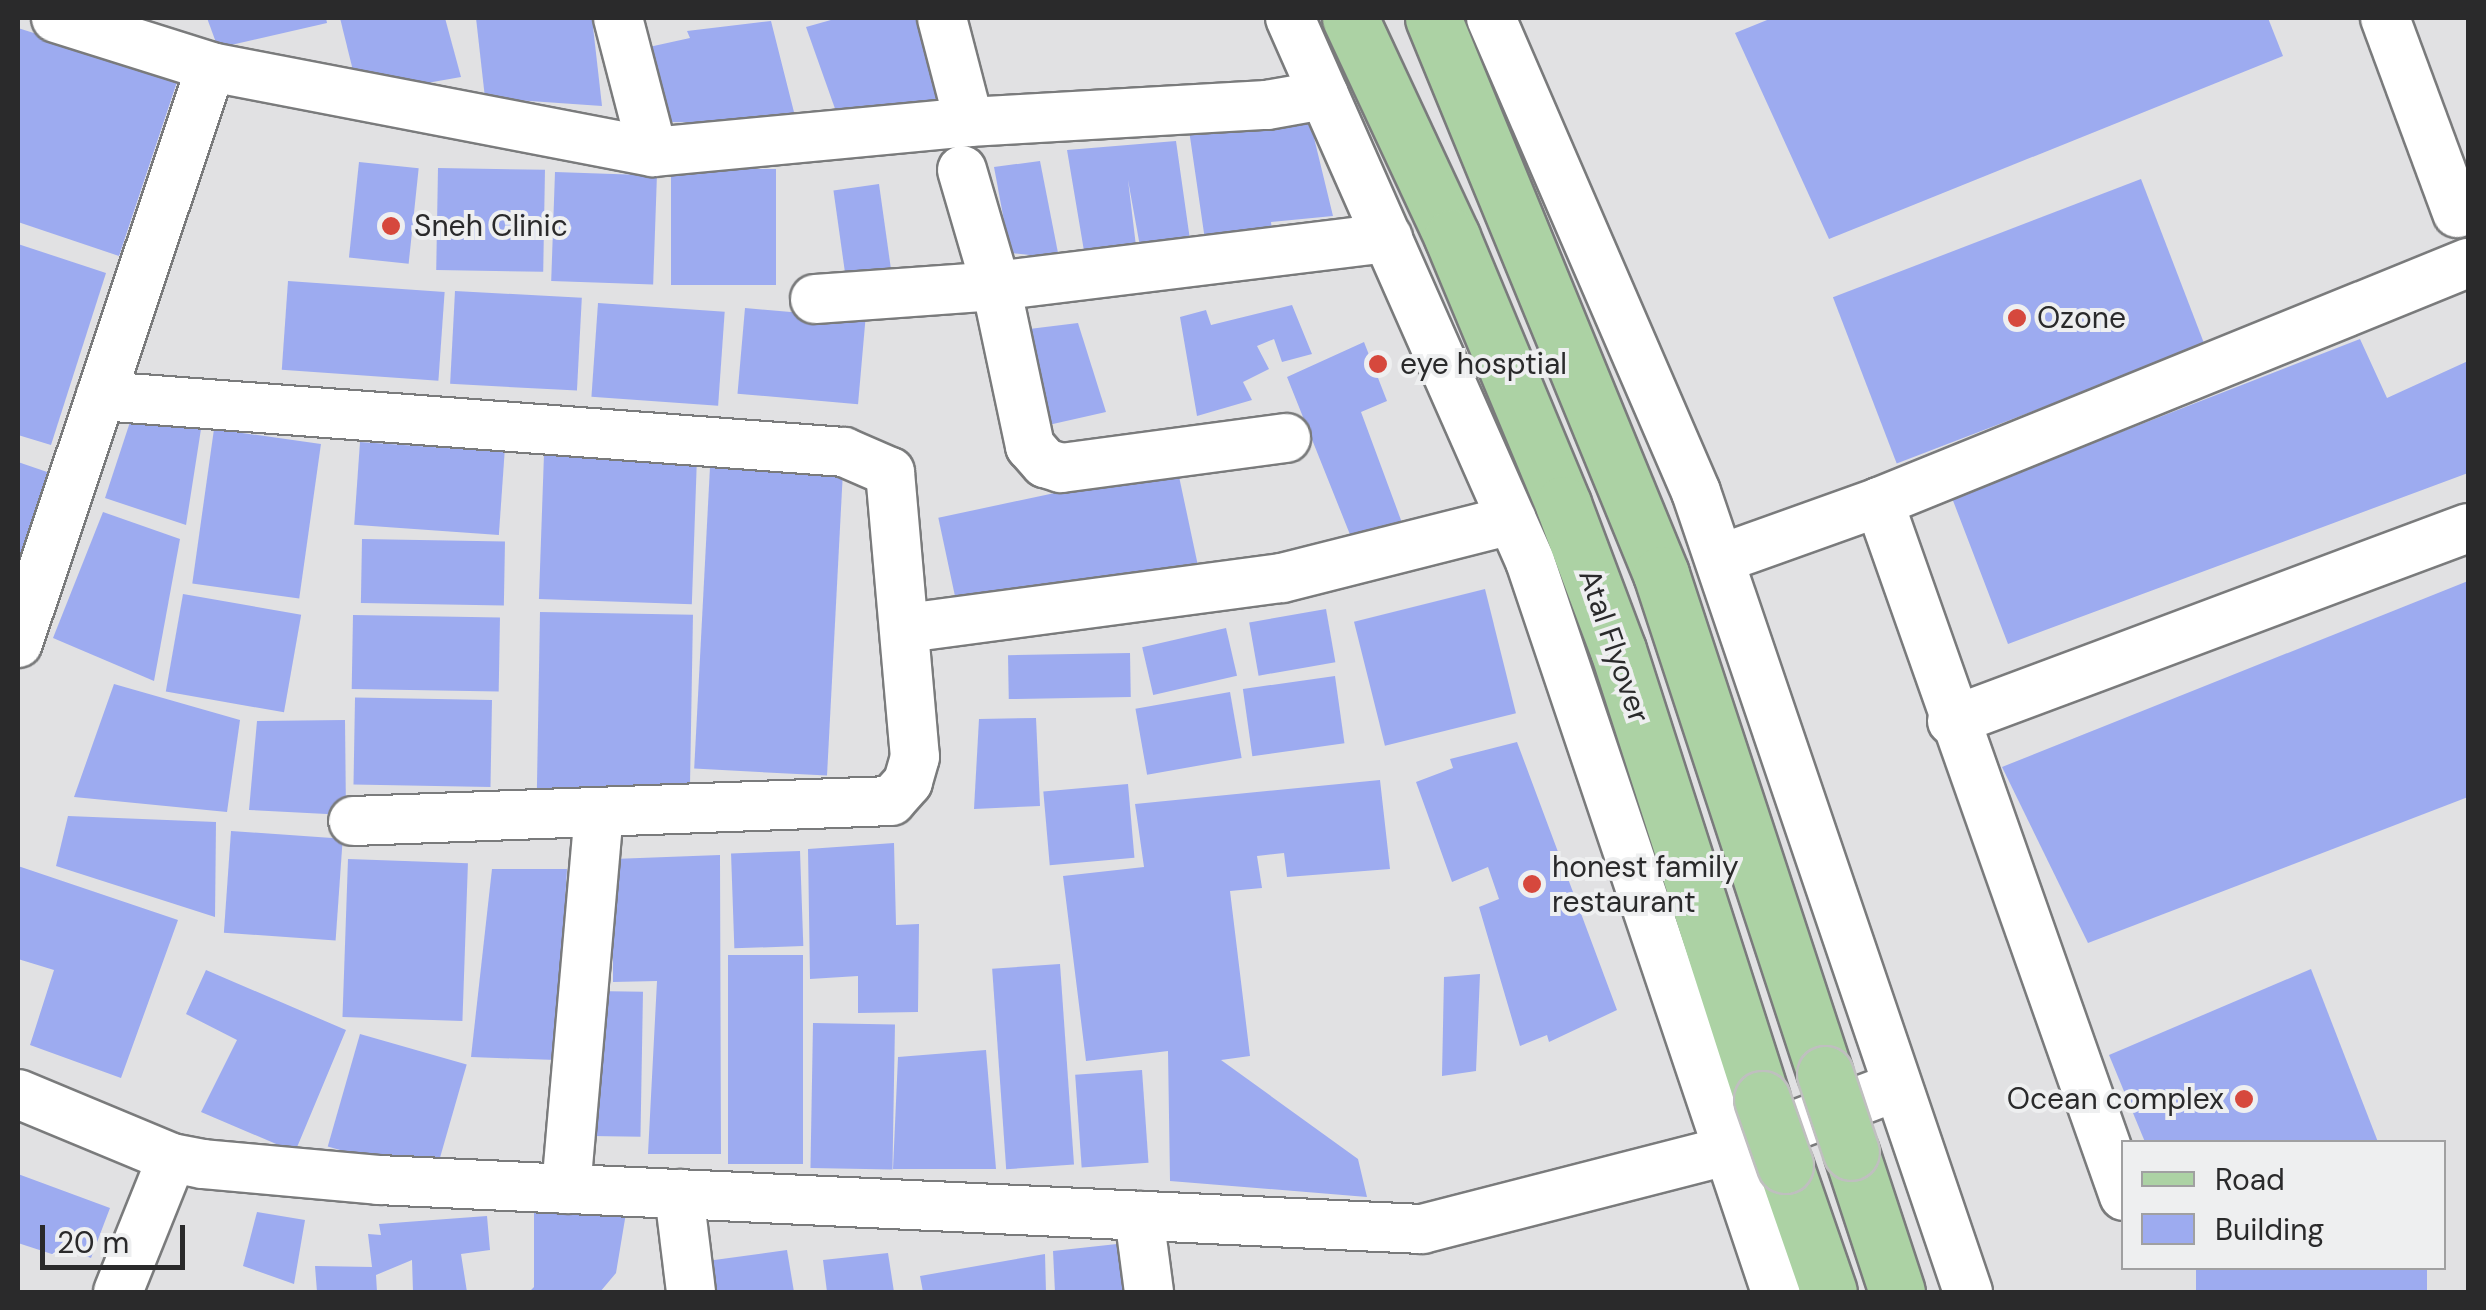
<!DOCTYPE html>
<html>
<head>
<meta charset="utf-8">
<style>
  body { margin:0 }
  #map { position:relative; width:2486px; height:1310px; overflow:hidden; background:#e1e1e3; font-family:"DM Sans",sans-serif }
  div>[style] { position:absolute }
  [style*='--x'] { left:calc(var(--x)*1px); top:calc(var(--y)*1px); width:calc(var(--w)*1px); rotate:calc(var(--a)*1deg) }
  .building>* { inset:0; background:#9dabf0; transform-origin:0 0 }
  .roads { filter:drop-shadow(2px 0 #7a7b7c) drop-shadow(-2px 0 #7a7b7c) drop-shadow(0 2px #7a7b7c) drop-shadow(0 -2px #7a7b7c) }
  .minor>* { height:48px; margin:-24px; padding:0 24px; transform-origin:24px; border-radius:24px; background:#fff }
  .major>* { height:55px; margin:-27.5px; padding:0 27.5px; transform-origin:27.5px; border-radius:27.5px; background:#acd2a4 }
  .bridges { filter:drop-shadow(2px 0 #bfbfbf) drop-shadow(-2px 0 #bfbfbf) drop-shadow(0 2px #bfbfbf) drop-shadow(0 -2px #bfbfbf) }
  .major-bridge>* { height:55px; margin:-27.5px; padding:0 27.5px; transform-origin:27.5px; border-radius:27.5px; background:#acd2a4 }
  .dots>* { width:28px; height:28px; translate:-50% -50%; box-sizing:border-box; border:5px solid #eeeff0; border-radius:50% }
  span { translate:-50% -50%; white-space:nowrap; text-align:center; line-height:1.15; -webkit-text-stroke:8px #eeeff0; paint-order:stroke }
  .poi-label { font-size:30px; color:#2a2a2b }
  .left { translate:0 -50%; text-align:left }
  .right { translate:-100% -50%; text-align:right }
  .street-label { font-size:30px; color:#2a2a2b }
  .frame { position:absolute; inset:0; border:20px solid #2a2a2b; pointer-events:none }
  .legend { position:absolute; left:2121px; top:1140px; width:325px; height:130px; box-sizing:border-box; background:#eeeff0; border:2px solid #a0a0a1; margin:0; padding:12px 18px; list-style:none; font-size:30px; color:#2a2a2b }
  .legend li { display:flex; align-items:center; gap:20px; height:50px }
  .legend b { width:50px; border:2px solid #a0a0a1 }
  .scale { position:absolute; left:40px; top:1225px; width:145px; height:45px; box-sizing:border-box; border:5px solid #2a2a2b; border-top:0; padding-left:12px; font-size:30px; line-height:35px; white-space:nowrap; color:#2a2a2b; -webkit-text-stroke:8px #eeeff0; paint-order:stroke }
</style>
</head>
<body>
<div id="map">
  <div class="building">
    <i style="clip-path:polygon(207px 18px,326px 18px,327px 23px,218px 48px)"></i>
    <i style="clip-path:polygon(340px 18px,445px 18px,461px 77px,359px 95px)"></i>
    <i style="clip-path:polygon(476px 18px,592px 18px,602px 106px,485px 98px)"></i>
    <i style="clip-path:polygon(838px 18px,920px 18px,949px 97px,844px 134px,806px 27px)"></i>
    <i style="clip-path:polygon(1772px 18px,2268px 18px,2283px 56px,1829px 239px,1735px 33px)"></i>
    <i style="clip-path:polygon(771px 21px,797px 124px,670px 122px,649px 47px,690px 38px,687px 31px)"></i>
    <i style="clip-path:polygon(18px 28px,178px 79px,119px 256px,18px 222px)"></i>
    <i style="clip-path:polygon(1309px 117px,1333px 216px,1271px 222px,1272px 230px,1205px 240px,1189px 130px)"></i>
    <i style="clip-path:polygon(1176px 141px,1191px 247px,1141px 252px,1128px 180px,1136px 246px,1084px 251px,1067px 150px)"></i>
    <i style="clip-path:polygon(1040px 161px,1059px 258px,1010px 253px,994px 167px)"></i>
    <i style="left:359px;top:162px;width:60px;height:96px;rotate:6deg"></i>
    <i style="left:438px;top:168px;width:107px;height:102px;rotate:1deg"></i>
    <i style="left:776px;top:169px;width:116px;height:105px;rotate:90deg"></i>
    <i style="left:555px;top:172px;width:102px;height:109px;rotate:2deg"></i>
    <i style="left:2141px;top:179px;width:178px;height:330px;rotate:69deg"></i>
    <i style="left:879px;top:184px;width:95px;height:46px;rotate:82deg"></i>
    <i style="clip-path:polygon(18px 244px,106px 273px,51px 445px,18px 435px)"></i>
    <i style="left:288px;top:281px;width:157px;height:89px;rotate:4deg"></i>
    <i style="left:455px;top:291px;width:127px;height:93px;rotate:3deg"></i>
    <i style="left:598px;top:303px;width:127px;height:94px;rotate:4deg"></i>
    <i style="clip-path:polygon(1292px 305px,1312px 354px,1282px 362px,1274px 339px,1257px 346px,1269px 369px,1243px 382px,1252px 400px,1197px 416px,1180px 317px,1206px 310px,1211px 325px)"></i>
    <i style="left:745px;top:308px;width:121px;height:86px;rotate:5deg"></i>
    <i style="clip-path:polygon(1078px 323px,1106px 412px,1044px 426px,1021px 330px)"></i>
    <i style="clip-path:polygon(2360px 339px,2387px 398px,2468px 361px,2468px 473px,2008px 644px,1952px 498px)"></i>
    <i style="clip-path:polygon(1364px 342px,1387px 401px,1361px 412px,1408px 539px,1357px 552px,1287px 377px)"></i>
    <i style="clip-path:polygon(131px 419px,201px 429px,186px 525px,105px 498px)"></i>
    <i style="left:214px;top:429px;width:108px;height:156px;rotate:8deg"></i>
    <i style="left:360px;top:442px;width:145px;height:83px;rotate:4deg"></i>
    <i style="left:544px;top:454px;width:153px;height:145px;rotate:2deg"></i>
    <i style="clip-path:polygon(18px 462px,53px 474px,18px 570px)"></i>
    <i style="left:710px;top:467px;width:133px;height:302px;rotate:3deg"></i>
    <i style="left:1177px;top:467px;width:105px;height:244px;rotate:78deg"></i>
    <i style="clip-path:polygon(103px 512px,180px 539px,154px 681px,53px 638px)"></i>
    <i style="left:362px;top:539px;width:143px;height:64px;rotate:1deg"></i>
    <i style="clip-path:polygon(2468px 581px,2468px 797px,2088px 943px,2002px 767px)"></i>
    <i style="left:1485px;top:589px;width:128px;height:135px;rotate:76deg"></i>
    <i style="left:183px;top:594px;width:120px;height:99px;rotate:10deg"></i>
    <i style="left:1326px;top:609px;width:54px;height:78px;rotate:80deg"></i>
    <i style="left:540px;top:612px;width:153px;height:178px;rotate:1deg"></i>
    <i style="left:353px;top:615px;width:147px;height:74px;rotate:1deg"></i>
    <i style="left:1226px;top:628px;width:49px;height:86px;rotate:77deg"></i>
    <i style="left:1130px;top:653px;width:44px;height:122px;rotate:89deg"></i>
    <i style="left:1335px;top:676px;width:68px;height:93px;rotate:82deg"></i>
    <i style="clip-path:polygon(114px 684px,240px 720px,227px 812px,74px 797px)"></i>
    <i style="left:1230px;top:692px;width:67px;height:96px;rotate:80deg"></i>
    <i style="left:492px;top:700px;width:87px;height:137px;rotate:91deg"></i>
    <i style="clip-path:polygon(1036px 718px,1040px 806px,974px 809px,979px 719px)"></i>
    <i style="clip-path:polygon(345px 720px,346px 815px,249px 810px,257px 721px)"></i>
    <i style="clip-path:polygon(1517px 742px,1617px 1010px,1549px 1042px,1547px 1035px,1520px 1046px,1479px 907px,1499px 899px,1488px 867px,1452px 882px,1416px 782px,1453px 768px,1450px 759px)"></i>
    <i style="clip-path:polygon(1380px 780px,1390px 869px,1287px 877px,1284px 853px,1257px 856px,1262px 888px,1230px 891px,1250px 1056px,1221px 1060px,1358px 1159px,1367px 1197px,1170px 1181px,1168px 1051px,1086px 1061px,1063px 876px,1144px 867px,1135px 804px)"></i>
    <i style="left:1128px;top:784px;width:74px;height:85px;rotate:85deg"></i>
    <i style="clip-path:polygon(68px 816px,216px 822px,215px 917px,56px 866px)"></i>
    <i style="left:231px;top:831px;width:112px;height:102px;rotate:4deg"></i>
    <i style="clip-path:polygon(894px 843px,896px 925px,919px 924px,918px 1012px,858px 1013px,858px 976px,810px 979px,808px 849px)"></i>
    <i style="left:800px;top:851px;width:95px;height:69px;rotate:88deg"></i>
    <i style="clip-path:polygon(720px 855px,721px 1154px,648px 1154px,657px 981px,613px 982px,613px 859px)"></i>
    <i style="left:348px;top:859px;width:120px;height:158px;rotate:2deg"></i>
    <i style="clip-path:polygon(18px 866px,178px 920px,121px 1078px,30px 1045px,54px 970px,18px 959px)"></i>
    <i style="clip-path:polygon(492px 869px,567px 869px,556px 1060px,471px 1057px)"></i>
    <i style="left:728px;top:955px;width:75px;height:209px"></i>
    <i style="left:1060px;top:964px;width:201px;height:68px;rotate:86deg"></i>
    <i style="clip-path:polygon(2311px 969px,2378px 1142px,2145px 1142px,2109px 1055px)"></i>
    <i style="clip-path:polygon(206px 970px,346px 1030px,295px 1152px,201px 1112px,237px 1040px,186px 1014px)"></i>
    <i style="clip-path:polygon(1480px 974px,1476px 1071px,1442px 1076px,1444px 977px)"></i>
    <i style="left:594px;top:991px;width:49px;height:145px;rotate:1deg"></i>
    <i style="left:813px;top:1023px;width:82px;height:145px;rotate:1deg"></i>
    <i style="left:360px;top:1034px;width:111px;height:117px;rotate:16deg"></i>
    <i style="clip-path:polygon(986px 1050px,996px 1169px,893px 1169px,898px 1057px)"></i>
    <i style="left:1142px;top:1070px;width:93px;height:67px;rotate:86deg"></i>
    <i style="clip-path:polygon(18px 1174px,110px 1208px,91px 1258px,64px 1248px,61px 1257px,18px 1243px)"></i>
    <i style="clip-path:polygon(534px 1205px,627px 1207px,616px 1273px,600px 1292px,529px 1292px,534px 1287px)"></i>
    <i style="clip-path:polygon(257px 1212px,305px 1220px,294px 1284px,243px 1266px)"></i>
    <i style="clip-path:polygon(487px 1216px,490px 1250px,461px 1254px,467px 1292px,413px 1292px,412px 1260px,376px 1275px,377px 1292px,317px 1292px,315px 1266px,372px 1267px,368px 1234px,381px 1235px,379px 1224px)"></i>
    <i style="clip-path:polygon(1117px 1244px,1125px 1292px,1055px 1292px,1053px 1251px)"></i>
    <i style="clip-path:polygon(787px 1250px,794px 1292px,713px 1292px,707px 1261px)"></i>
    <i style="clip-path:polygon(888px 1253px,894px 1292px,827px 1292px,823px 1260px)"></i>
    <i style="clip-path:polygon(1045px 1254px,1046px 1292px,923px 1292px,920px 1276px)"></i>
    <i style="left:2196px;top:1268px;width:231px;height:26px"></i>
  </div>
  <div class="roads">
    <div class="minor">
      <i style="--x:56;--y:18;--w:163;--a:17.5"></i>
      <i style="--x:211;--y:67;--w:450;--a:10.9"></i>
      <i style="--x:653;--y:152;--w:317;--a:-5.4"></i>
      <i style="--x:969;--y:122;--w:107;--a:-104.6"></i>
      <i style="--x:618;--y:18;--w:138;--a:75.4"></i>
      <i style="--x:1290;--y:18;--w:594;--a:66.16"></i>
      <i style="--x:1530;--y:561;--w:771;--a:71.4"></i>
      <i style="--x:1491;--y:18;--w:516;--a:66.61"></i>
      <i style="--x:1696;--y:492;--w:845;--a:71.22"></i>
      <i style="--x:2385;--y:18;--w:208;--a:69.7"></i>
      <i style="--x:969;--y:122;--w:298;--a:-3.3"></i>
      <i style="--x:1267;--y:105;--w:58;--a:-10"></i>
      <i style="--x:962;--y:170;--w:121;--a:73.7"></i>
      <i style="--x:996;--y:286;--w:164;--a:78"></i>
      <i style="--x:1030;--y:446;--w:23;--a:49"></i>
      <i style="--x:1045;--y:463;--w:17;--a:17"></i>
      <i style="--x:1061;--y:468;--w:227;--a:-7.6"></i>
      <i style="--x:815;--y:299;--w:181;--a:-4.1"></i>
      <i style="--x:996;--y:286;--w:395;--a:-7"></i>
      <i style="--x:101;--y:396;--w:745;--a:4.31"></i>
      <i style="--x:844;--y:452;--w:50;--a:23.5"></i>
      <i style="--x:890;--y:472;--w:286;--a:85"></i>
      <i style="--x:915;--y:757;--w:26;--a:106"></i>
      <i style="--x:908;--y:782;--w:25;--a:132"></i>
      <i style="--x:891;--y:801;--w:538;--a:177.87"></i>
      <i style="--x:1879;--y:502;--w:736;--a:70.56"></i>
      <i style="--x:1720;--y:559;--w:169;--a:-19.7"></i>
      <i style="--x:1879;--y:502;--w:636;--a:-22.09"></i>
      <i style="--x:906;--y:628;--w:379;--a:-7.6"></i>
      <i style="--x:1282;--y:578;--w:237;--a:-14.2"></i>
      <i style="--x:18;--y:643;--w:607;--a:-71.48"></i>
      <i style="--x:1952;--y:721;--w:551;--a:-20.51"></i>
      <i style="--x:18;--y:1094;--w:167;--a:22.6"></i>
      <i style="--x:172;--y:1158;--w:32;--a:11"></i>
      <i style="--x:203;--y:1164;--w:177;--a:5.2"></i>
      <i style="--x:379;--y:1180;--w:1044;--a:2.69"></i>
      <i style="--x:1422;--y:1229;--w:317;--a:-14.4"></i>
      <i style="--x:1729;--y:1150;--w:178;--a:-20.7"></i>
      <i style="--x:566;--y:1189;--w:376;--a:-85"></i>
      <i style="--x:679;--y:1194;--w:99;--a:83"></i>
      <i style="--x:1139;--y:1216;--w:77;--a:82.5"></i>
      <i style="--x:118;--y:1292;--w:144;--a:-68.1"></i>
    </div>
    <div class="major">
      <i style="--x:1350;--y:18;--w:242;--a:65"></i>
      <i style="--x:1452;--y:237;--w:289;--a:67.4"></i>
      <i style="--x:1563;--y:504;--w:156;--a:69.4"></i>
      <i style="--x:1618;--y:650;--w:472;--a:72.2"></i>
      <i style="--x:1433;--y:18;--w:601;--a:67.7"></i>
      <i style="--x:1661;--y:574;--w:526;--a:71.84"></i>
      <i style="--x:1851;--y:1152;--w:147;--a:71.8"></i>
      <i style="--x:1785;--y:1165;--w:134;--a:70.9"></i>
    </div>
  </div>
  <div class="bridges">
    <div class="major-bridge">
      <i style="--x:1825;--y:1074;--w:82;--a:71.6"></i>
      <i style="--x:1762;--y:1099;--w:70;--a:70.8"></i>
    </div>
  </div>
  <div class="dots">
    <i style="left:391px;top:226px;background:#d6483d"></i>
    <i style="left:2017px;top:318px;background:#d6483d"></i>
    <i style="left:1378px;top:364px;background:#d6483d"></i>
    <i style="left:1532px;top:884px;background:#d6483d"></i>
    <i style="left:2244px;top:1099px;background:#d6483d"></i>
  </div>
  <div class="poi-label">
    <span class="left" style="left:414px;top:226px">Sneh Clinic</span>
    <span class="left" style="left:2037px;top:318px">Ozone</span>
    <span class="left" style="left:1400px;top:364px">eye hosptial</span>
    <span class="left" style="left:1552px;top:884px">honest family<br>restaurant</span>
    <span class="right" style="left:2224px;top:1099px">Ocean complex</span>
  </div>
  <div class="street-label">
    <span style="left:1614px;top:646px;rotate:71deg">Atal Flyover</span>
  </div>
  <div class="frame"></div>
  <ul class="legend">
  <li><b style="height:12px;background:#acd2a4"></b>Road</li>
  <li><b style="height:28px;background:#9dabf0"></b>Building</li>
  </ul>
  <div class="scale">20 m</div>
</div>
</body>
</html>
